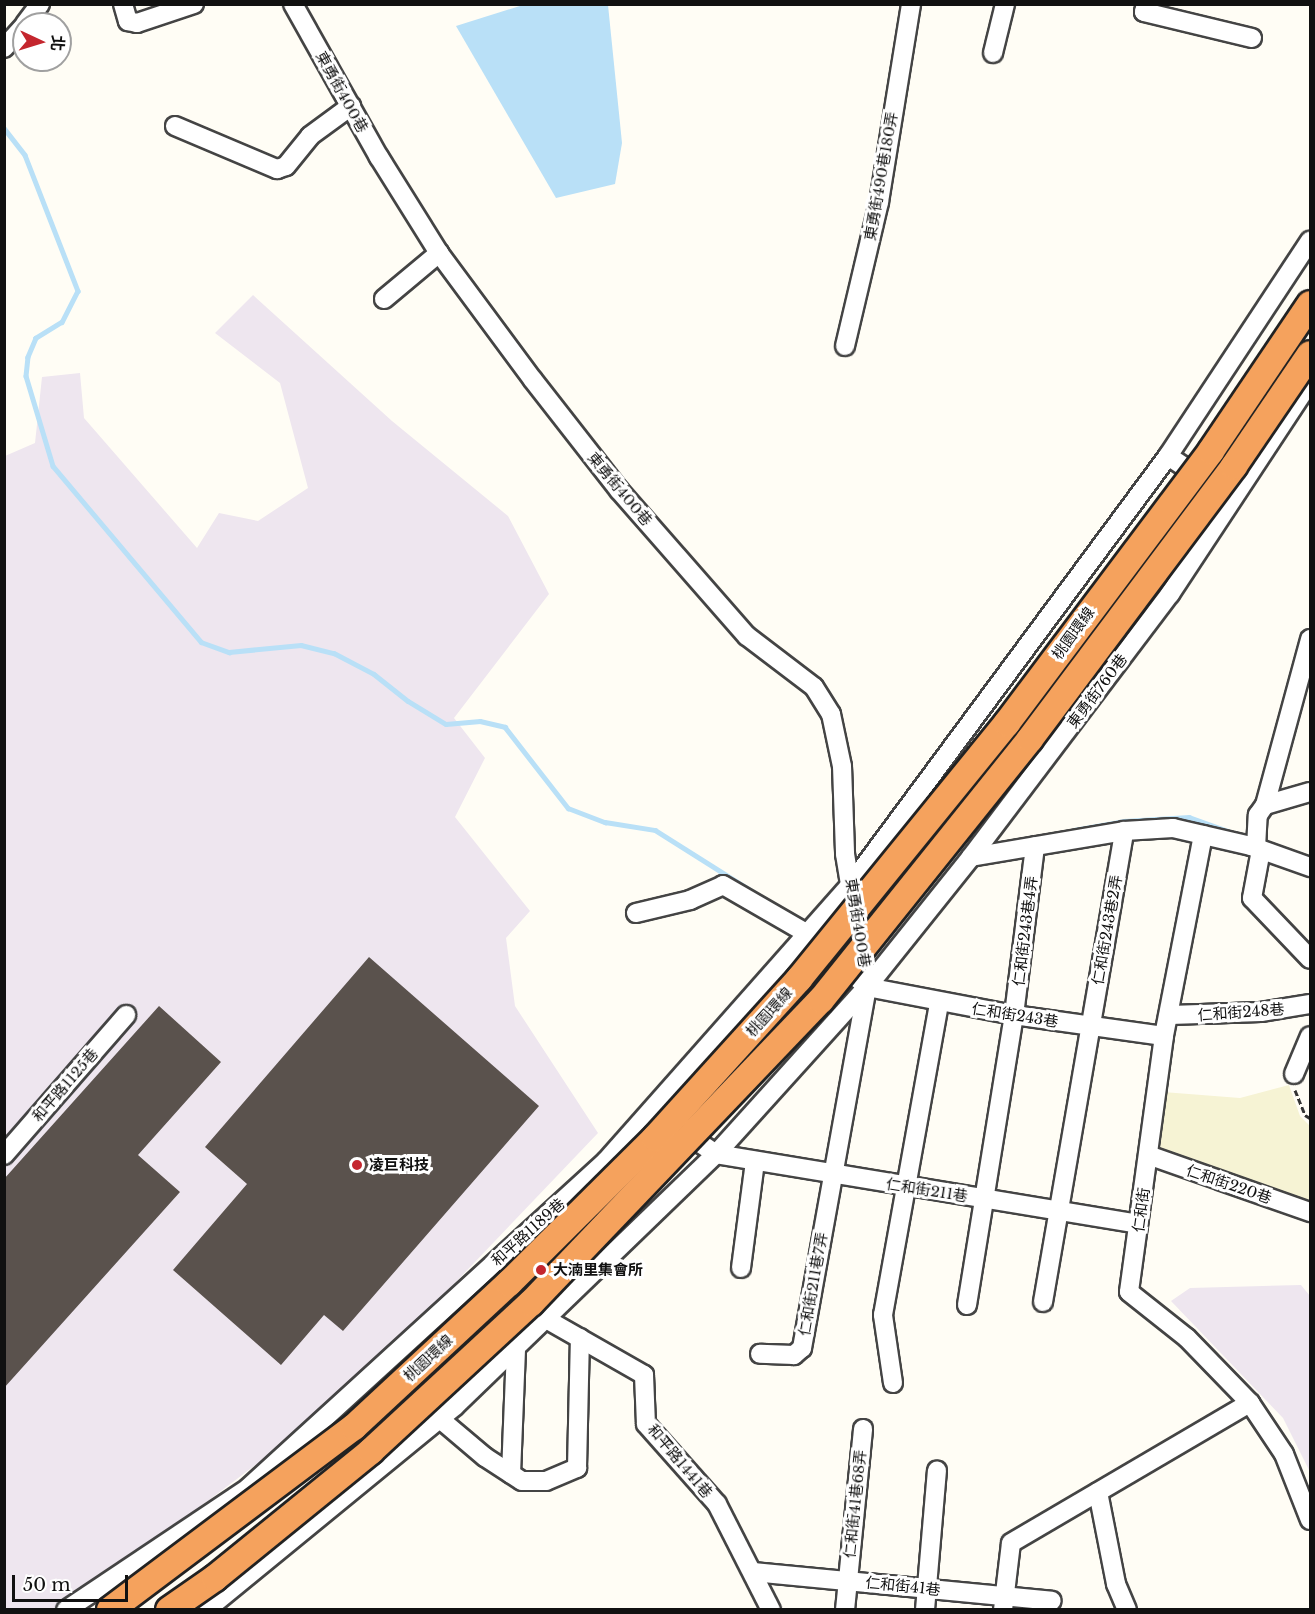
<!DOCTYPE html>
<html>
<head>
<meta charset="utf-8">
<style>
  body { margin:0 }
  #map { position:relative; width:1315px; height:1614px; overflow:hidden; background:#fffdf5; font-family:"Libre Baskerville","Noto Sans TC",serif }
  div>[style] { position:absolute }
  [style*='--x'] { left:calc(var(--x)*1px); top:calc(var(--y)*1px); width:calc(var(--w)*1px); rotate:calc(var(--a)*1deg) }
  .industrial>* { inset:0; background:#eee6ef }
  .farmland>* { inset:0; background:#f6f3d4 }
  .water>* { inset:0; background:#b9e0f7 }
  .stream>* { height:4.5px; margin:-2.25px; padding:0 2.25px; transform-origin:2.25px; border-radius:2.25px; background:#b9e0f7 }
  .building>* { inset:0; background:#5a524d }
  .path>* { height:3px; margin-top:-1.5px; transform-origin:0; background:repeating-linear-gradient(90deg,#333 0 6px,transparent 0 9px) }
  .roads { filter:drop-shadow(2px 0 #444) drop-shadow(-2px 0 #444) drop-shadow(0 2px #444) drop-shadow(0 -2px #444) }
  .minor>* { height:18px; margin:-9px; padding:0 9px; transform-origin:9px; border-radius:9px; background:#fff }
  .bridges { filter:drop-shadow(2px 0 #222) drop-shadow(-2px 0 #222) drop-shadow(0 2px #222) drop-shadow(0 -2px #222) }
  .highway-bridge>* { height:26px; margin:-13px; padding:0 13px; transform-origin:13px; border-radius:13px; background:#f5a25d }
  .dots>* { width:16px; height:16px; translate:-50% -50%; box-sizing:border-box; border:3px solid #fff; border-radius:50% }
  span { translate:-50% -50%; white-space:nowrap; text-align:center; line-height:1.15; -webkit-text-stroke:6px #fff; paint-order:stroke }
  .street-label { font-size:15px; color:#111 }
  .poi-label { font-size:15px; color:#111; font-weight:700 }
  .left { translate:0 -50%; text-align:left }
  .frame { position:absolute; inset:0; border:6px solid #111; pointer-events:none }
  .north { position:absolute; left:12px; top:12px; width:60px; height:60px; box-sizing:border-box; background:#fff; border:2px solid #a0a0a0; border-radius:50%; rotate:94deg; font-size:16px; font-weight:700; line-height:24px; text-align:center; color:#111 }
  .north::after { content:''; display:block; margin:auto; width:21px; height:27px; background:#c4262e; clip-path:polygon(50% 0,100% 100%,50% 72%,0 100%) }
  .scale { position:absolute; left:12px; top:1575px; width:116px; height:27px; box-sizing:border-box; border:3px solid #111; border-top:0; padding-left:8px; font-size:18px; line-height:21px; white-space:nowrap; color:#111; -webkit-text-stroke:4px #fff; paint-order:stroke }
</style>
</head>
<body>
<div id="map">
  <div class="industrial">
    <i style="clip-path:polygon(253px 295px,392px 421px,508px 516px,549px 594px,454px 718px,485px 758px,455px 817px,530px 911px,506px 938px,515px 1006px,598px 1133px,349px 1394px,65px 1609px,5px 1610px,5px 456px,35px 443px,42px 377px,80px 373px,84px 418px,197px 548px,219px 513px,258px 521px,308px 488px,280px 383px,215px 333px)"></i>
    <i style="clip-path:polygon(1301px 1285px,1310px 1296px,1310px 1472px,1283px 1418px,1171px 1301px,1190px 1288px)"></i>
  </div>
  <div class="farmland">
    <i style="clip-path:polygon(1289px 1085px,1300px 1116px,1310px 1126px,1310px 1207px,1154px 1153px,1163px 1092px,1240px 1098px)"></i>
  </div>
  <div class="water">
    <i style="clip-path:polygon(523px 5px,608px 5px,622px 143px,615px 184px,556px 198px,456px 26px)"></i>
  </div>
  <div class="stream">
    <i style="--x:4;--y:128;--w:34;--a:52"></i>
    <i style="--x:25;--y:155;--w:146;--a:68.7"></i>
    <i style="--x:78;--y:291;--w:35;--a:117"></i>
    <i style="--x:62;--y:322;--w:31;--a:148"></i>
    <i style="--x:36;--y:338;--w:21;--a:113"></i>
    <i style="--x:28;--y:357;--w:19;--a:96"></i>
    <i style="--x:26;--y:376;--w:94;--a:73.3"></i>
    <i style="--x:53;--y:466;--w:230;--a:49.9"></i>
    <i style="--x:201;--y:642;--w:30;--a:20"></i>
    <i style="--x:229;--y:652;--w:72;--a:-5.6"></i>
    <i style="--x:301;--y:645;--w:34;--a:14"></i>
    <i style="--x:334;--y:653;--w:45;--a:27.7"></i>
    <i style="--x:374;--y:674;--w:43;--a:38.5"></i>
    <i style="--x:408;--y:701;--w:44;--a:31.2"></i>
    <i style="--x:446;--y:724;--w:34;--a:-5"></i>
    <i style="--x:480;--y:721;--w:26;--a:13"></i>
    <i style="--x:505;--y:727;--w:103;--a:52.1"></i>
    <i style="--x:568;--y:808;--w:40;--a:21"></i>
    <i style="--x:605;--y:822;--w:51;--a:9.1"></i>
    <i style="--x:655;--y:830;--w:118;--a:32.2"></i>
    <i style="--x:1074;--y:830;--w:51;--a:-10.2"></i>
    <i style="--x:1124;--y:821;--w:65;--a:-3.5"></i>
    <i style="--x:1189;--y:817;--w:50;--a:19.9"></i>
  </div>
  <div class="building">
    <i style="clip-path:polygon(369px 957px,539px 1106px,343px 1331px,324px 1315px,281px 1365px,173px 1270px,247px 1184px,205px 1147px)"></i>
    <i style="clip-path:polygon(159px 1006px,221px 1062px,138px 1155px,180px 1192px,4px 1388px,4px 1179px)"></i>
  </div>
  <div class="path">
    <i style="--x:1295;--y:1090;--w:27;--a:68"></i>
    <i style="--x:1305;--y:1115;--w:6;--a:31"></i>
  </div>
  <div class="roads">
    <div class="minor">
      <i style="--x:123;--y:4;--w:18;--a:74"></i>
      <i style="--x:128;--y:21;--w:9;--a:13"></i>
      <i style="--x:137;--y:23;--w:60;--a:-18.4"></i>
      <i style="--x:293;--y:4;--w:176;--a:60.7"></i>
      <i style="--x:379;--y:157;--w:113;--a:58"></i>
      <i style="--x:439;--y:253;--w:158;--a:53.5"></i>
      <i style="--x:533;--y:380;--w:140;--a:52"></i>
      <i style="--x:619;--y:490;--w:194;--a:48.8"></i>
      <i style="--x:747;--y:636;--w:84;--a:37.3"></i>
      <i style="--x:814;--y:687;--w:32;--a:58"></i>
      <i style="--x:831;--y:714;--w:53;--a:78.1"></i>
      <i style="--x:842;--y:766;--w:88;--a:88"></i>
      <i style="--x:845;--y:854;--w:135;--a:80.6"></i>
      <i style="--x:867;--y:987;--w:367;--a:100.2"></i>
      <i style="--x:802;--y:1348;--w:11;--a:139"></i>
      <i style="--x:794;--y:1355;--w:34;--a:-178"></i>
      <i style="--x:1146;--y:4;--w:8;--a:104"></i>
      <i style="--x:1144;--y:12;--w:111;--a:13.5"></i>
      <i style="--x:25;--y:24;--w:25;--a:-53"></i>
      <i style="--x:4;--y:48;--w:30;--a:-48"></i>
      <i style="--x:993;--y:53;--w:50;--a:-76.2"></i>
      <i style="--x:175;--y:126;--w:111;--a:22.9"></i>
      <i style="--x:277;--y:169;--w:9;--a:-18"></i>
      <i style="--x:286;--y:166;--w:38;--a:-51"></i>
      <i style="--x:310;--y:136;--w:51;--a:-36.2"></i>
      <i style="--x:384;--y:299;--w:72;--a:-39.9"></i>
      <i style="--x:845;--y:346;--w:148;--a:-76.7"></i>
      <i style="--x:879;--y:202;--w:201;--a:-80.8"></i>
      <i style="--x:1168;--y:456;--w:71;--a:33.5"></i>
      <i style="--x:1265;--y:805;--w:172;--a:-74.8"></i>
      <i style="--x:1203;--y:835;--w:205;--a:101"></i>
      <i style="--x:1164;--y:1036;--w:258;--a:97.8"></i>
      <i style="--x:1129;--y:1292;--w:74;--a:38.4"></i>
      <i style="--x:1187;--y:1338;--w:91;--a:45.9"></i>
      <i style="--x:1250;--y:1403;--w:61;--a:56.3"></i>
      <i style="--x:1284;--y:1454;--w:71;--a:68.5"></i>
      <i style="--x:1256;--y:848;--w:33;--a:-87"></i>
      <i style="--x:1258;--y:815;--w:12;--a:-55"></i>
      <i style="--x:1265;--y:805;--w:47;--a:-16.1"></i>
      <i style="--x:1261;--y:850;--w:49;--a:100.6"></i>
      <i style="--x:1252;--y:898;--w:84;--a:46.4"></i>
      <i style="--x:971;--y:857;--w:155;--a:-9.6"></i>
      <i style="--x:1124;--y:831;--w:49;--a:-3.5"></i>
      <i style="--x:1173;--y:828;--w:80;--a:13"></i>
      <i style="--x:1251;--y:846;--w:63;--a:19.6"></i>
      <i style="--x:636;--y:913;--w:56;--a:-13.5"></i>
      <i style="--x:690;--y:900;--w:36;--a:-24"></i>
      <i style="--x:723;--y:885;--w:98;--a:30"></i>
      <i style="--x:808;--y:934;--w:79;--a:41.9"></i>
      <i style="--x:867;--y:987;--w:150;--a:10.8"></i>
      <i style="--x:1014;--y:1015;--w:151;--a:8"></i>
      <i style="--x:1170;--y:1015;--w:91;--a:-1.9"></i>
      <i style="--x:1261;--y:1012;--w:50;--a:-9.3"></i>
      <i style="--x:1294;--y:1074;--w:41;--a:-67.2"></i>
      <i style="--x:682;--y:1131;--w:41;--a:34.1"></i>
      <i style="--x:716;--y:1154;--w:428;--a:9.4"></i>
      <i style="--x:4;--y:1155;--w:186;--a:-48.9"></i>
      <i style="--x:1148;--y:1155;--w:172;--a:19.4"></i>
      <i style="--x:741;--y:1268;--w:108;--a:-82.5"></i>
      <i style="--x:1043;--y:1302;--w:478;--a:-80.2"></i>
      <i style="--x:967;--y:1305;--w:294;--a:-80.8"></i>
      <i style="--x:1014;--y:1015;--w:170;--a:-82.9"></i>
      <i style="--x:546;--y:1319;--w:113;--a:29.7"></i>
      <i style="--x:644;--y:1375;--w:49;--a:87.7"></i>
      <i style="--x:646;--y:1424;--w:107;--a:48.4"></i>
      <i style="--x:717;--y:1504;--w:119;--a:63"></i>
      <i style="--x:893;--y:1383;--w:69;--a:-98.4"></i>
      <i style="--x:883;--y:1315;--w:317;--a:-79.8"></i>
      <i style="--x:440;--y:1419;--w:59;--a:40.2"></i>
      <i style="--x:485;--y:1457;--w:44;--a:33"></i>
      <i style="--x:522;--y:1481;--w:24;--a:0"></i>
      <i style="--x:546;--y:1481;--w:34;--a:-23"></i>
      <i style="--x:577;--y:1468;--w:130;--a:-88.7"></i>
      <i style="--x:511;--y:1474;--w:127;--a:-87.7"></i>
      <i style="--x:1098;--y:1492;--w:94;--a:78.9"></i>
      <i style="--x:1116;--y:1584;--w:28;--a:67"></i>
      <i style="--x:753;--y:1572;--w:300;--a:5.5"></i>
      <i style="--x:66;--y:1610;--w:219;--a:-33.8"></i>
      <i style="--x:248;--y:1488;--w:485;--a:-42.4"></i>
      <i style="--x:606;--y:1161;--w:371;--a:-48.5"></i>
      <i style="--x:852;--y:883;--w:531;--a:-53.5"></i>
      <i style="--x:1168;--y:456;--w:258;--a:-56.6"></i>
      <i style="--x:206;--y:1610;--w:322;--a:-39.3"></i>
      <i style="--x:455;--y:1406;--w:363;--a:-44"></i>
      <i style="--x:716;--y:1154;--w:225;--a:-47.9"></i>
      <i style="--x:867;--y:987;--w:166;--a:-51.3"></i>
      <i style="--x:971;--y:857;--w:330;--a:-52.9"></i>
      <i style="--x:1170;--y:594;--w:254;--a:-56.6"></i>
      <i style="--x:845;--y:1610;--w:182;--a:-84.3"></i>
      <i style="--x:925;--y:1610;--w:140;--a:-85.1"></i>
      <i style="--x:1003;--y:1610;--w:67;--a:-83.2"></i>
      <i style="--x:1011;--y:1543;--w:277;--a:-30.4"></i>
    </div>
  </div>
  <div class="bridges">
    <div class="highway-bridge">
      <i style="--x:110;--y:1610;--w:305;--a:-36.9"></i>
      <i style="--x:354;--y:1427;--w:212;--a:-42.9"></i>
      <i style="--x:509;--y:1283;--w:206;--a:-44.8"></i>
      <i style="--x:655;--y:1138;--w:215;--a:-47.8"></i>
      <i style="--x:799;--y:979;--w:330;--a:-50.9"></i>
      <i style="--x:1007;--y:723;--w:340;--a:-53.1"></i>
      <i style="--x:1211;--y:451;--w:177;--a:-56"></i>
      <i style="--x:169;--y:1610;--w:56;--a:-34.8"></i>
      <i style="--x:215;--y:1578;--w:201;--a:-39.1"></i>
      <i style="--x:371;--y:1451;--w:218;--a:-42.8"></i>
      <i style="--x:531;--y:1303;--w:419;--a:-46.3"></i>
      <i style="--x:821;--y:1000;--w:334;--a:-51.3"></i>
      <i style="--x:1030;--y:739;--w:341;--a:-53.2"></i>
      <i style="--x:1234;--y:466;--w:135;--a:-55.8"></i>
    </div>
  </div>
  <div class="dots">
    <i style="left:357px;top:1165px;background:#c4262e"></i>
    <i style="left:541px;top:1270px;background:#c4262e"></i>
  </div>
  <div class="street-label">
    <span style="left:342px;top:92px;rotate:61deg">東勇街400巷</span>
    <span style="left:881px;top:176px;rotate:-80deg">東勇街490巷180弄</span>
    <span style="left:620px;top:489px;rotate:50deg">東勇街400巷</span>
    <span style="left:1073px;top:633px;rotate:-54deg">桃園環線</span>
    <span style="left:1097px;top:691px;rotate:-53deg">東勇街760巷</span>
    <span style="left:858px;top:923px;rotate:81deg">東勇街400巷</span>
    <span style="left:1107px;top:930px;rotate:-80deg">仁和街243巷2弄</span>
    <span style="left:1025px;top:931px;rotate:-83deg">仁和街243巷4弄</span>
    <span style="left:769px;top:1012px;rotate:-48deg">桃園環線</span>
    <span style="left:1241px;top:1012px;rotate:-4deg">仁和街248巷</span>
    <span style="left:1015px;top:1015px;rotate:9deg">仁和街243巷</span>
    <span style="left:65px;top:1085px;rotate:-49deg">和平路1125巷</span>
    <span style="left:1229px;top:1184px;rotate:19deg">仁和街220巷</span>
    <span style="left:927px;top:1190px;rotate:9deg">仁和街211巷</span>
    <span style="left:1141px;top:1210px;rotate:-82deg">仁和街</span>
    <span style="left:528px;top:1232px;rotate:-42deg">和平路1189巷</span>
    <span style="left:813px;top:1284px;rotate:-80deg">仁和街211巷7弄</span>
    <span style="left:428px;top:1358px;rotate:-43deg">桃園環線</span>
    <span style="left:680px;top:1461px;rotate:50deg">和平路1441巷</span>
    <span style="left:855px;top:1504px;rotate:-84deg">仁和街41巷68弄</span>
    <span style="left:903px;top:1586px;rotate:6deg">仁和街41巷</span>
  </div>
  <div class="poi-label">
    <span class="left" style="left:369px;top:1165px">凌巨科技</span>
    <span class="left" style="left:553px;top:1270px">大湳里集會所</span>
  </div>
  <div class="frame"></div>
  <div class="north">北</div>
  <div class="scale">50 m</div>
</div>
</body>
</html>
